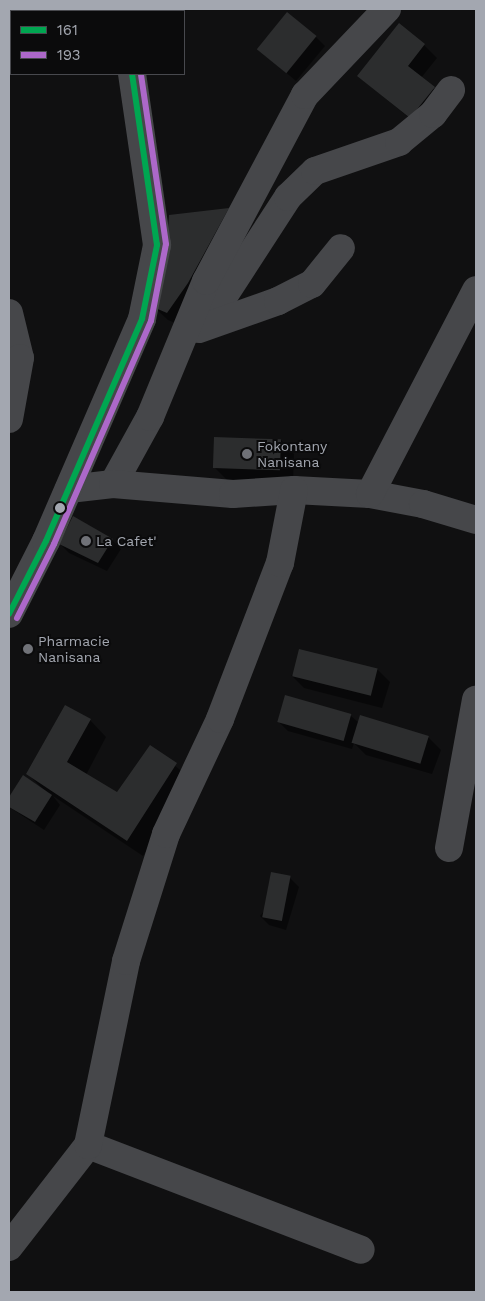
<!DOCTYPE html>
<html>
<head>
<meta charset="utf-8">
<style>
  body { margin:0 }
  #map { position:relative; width:485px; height:1301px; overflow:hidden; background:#101011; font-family:"Work Sans",sans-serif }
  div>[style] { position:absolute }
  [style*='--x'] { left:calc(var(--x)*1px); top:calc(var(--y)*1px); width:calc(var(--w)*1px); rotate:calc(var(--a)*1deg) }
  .shadow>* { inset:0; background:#0007 }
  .building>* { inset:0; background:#2c2d2e; transform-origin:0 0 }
  .minor>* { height:28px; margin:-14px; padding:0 14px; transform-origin:14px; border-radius:14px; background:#46474a }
  .bus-1>* { height:6px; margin:-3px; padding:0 3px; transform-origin:3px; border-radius:3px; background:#00a651 }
  .bus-2>* { height:6px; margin:-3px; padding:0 3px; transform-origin:3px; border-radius:3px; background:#ac68c9 }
  .dots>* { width:14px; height:14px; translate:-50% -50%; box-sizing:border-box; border:2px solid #0b0b0c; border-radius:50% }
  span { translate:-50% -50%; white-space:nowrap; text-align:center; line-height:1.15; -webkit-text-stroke:4px #0b0b0c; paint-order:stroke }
  .poi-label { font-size:14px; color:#a3a7b0 }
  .left { translate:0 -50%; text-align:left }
  .frame { position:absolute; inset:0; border:10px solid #a3a7b0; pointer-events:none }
  .legend { position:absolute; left:10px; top:10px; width:175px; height:65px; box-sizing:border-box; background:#0b0b0c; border:1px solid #48494e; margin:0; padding:6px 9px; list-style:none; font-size:15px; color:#a3a7b0 }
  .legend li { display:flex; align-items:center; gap:10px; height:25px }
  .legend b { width:25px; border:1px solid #48494e }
</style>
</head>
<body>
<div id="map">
  <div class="shadow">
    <i style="clip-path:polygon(316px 37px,325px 46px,296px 81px,258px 49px)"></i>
    <i style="clip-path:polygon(424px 45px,437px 58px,421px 78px,447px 101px,424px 130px,358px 76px)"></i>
    <i style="clip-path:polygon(229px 210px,180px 325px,168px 320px,154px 307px,170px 216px)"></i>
    <i style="clip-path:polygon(281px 440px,294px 454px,293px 482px,227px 480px,214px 467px)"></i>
    <i style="clip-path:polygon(112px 540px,121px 549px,107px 571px,69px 553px,60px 544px)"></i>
    <i style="clip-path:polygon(377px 669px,390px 682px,382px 708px,304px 688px,291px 675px)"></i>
    <i style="clip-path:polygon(350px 715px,359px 723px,428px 737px,441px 750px,432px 774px,366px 755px,354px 743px,352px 749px,288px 731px,279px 722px)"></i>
    <i style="clip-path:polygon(90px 720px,106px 737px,86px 775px,117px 793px,151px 747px,193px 780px,143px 856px,53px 796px,60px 805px,44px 830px,9px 807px,9px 799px,23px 777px,42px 788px,27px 773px)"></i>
    <i style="clip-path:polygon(290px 878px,299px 887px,286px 930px,269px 925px,260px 916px)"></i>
  </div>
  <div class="building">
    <i style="left:287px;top:12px;width:38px;height:48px;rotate:39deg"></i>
    <i style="clip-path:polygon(399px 23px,425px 44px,408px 66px,435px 87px,410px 118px,357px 76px)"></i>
    <i style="clip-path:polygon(229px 208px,188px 283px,167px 313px,153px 307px,166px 258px,169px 215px)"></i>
    <i style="left:214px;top:437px;width:67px;height:31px;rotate:2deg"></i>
    <i style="clip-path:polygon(73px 516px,113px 539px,98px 563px,59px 544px)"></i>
    <i style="left:299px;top:649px;width:81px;height:28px;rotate:14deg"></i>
    <i style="left:285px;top:695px;width:69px;height:28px;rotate:16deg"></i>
    <i style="clip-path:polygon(65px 705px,91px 719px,67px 762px,117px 792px,150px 745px,177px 763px,127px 841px,26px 774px)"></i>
    <i style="left:360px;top:715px;width:72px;height:29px;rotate:17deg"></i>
    <i style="clip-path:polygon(23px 775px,52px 795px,35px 822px,9px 807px,9px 797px)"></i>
    <i style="left:271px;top:872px;width:20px;height:46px;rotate:11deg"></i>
  </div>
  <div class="minor">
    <i style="--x:128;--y:11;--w:2;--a:-90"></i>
    <i style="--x:9;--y:313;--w:46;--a:76.3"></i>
    <i style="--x:20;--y:358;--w:62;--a:100.2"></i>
    <i style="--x:205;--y:325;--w:153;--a:-57"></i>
    <i style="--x:288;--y:197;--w:37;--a:-44"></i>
    <i style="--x:315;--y:171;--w:89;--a:-19"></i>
    <i style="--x:399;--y:142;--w:44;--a:-39.5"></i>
    <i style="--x:433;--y:114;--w:30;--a:-53"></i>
    <i style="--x:199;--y:329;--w:84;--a:-19.5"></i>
    <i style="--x:278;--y:301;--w:38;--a:-27"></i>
    <i style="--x:312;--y:284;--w:46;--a:-51.1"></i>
    <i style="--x:113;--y:484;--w:77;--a:-61.1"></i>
    <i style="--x:150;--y:417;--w:147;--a:-67.6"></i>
    <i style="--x:206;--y:281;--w:211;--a:-62"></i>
    <i style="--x:305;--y:95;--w:119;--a:-46.4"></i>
    <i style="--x:69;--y:489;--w:44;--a:-6.5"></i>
    <i style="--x:113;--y:484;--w:120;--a:4.8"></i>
    <i style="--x:233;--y:494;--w:61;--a:-3.8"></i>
    <i style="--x:294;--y:490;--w:76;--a:3"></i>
    <i style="--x:370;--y:494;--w:54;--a:10.7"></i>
    <i style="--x:423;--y:504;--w:55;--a:16.8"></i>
    <i style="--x:370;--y:494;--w:230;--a:-62.5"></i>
    <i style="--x:9;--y:614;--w:82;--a:-63.1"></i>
    <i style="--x:46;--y:541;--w:242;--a:-66.6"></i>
    <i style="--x:142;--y:319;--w:76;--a:-78.5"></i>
    <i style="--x:157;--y:245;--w:173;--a:-98.3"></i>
    <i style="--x:449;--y:848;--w:151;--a:-79.7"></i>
    <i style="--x:88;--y:1145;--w:292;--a:21"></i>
    <i style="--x:9;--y:1247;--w:129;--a:-52.2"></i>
    <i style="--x:88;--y:1145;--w:188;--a:-78.3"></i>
    <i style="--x:126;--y:961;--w:133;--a:-72.5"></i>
    <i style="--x:166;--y:834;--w:127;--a:-64.8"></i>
    <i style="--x:220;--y:719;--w:167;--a:-69"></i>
    <i style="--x:280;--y:563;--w:74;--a:-79.1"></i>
  </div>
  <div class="bus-1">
    <i style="--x:9;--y:614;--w:82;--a:-63.1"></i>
    <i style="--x:46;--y:541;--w:242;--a:-66.6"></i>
    <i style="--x:142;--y:319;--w:76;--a:-78.5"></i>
    <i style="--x:157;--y:245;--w:173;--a:-98.3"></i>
  </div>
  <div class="bus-2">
    <i style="--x:17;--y:618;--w:83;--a:-63.4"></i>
    <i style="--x:54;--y:544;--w:243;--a:-66.5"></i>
    <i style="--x:151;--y:321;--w:78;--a:-79"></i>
    <i style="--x:166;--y:244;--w:172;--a:-98.4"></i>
  </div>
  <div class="dots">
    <i style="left:247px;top:454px;background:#707278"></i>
    <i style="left:60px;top:508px;background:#a3a7b0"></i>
    <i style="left:86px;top:541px;background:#707278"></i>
    <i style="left:28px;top:649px;background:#707278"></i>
  </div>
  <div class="poi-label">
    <span class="left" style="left:257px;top:454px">Fokontany<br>Nanisana</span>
    <span class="left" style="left:96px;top:541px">La Cafet'</span>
    <span class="left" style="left:38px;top:649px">Pharmacie<br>Nanisana</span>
  </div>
  <div class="frame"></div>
  <ul class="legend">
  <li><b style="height:6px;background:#00a651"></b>161</li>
  <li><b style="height:6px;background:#ac68c9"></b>193</li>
  </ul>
</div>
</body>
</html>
